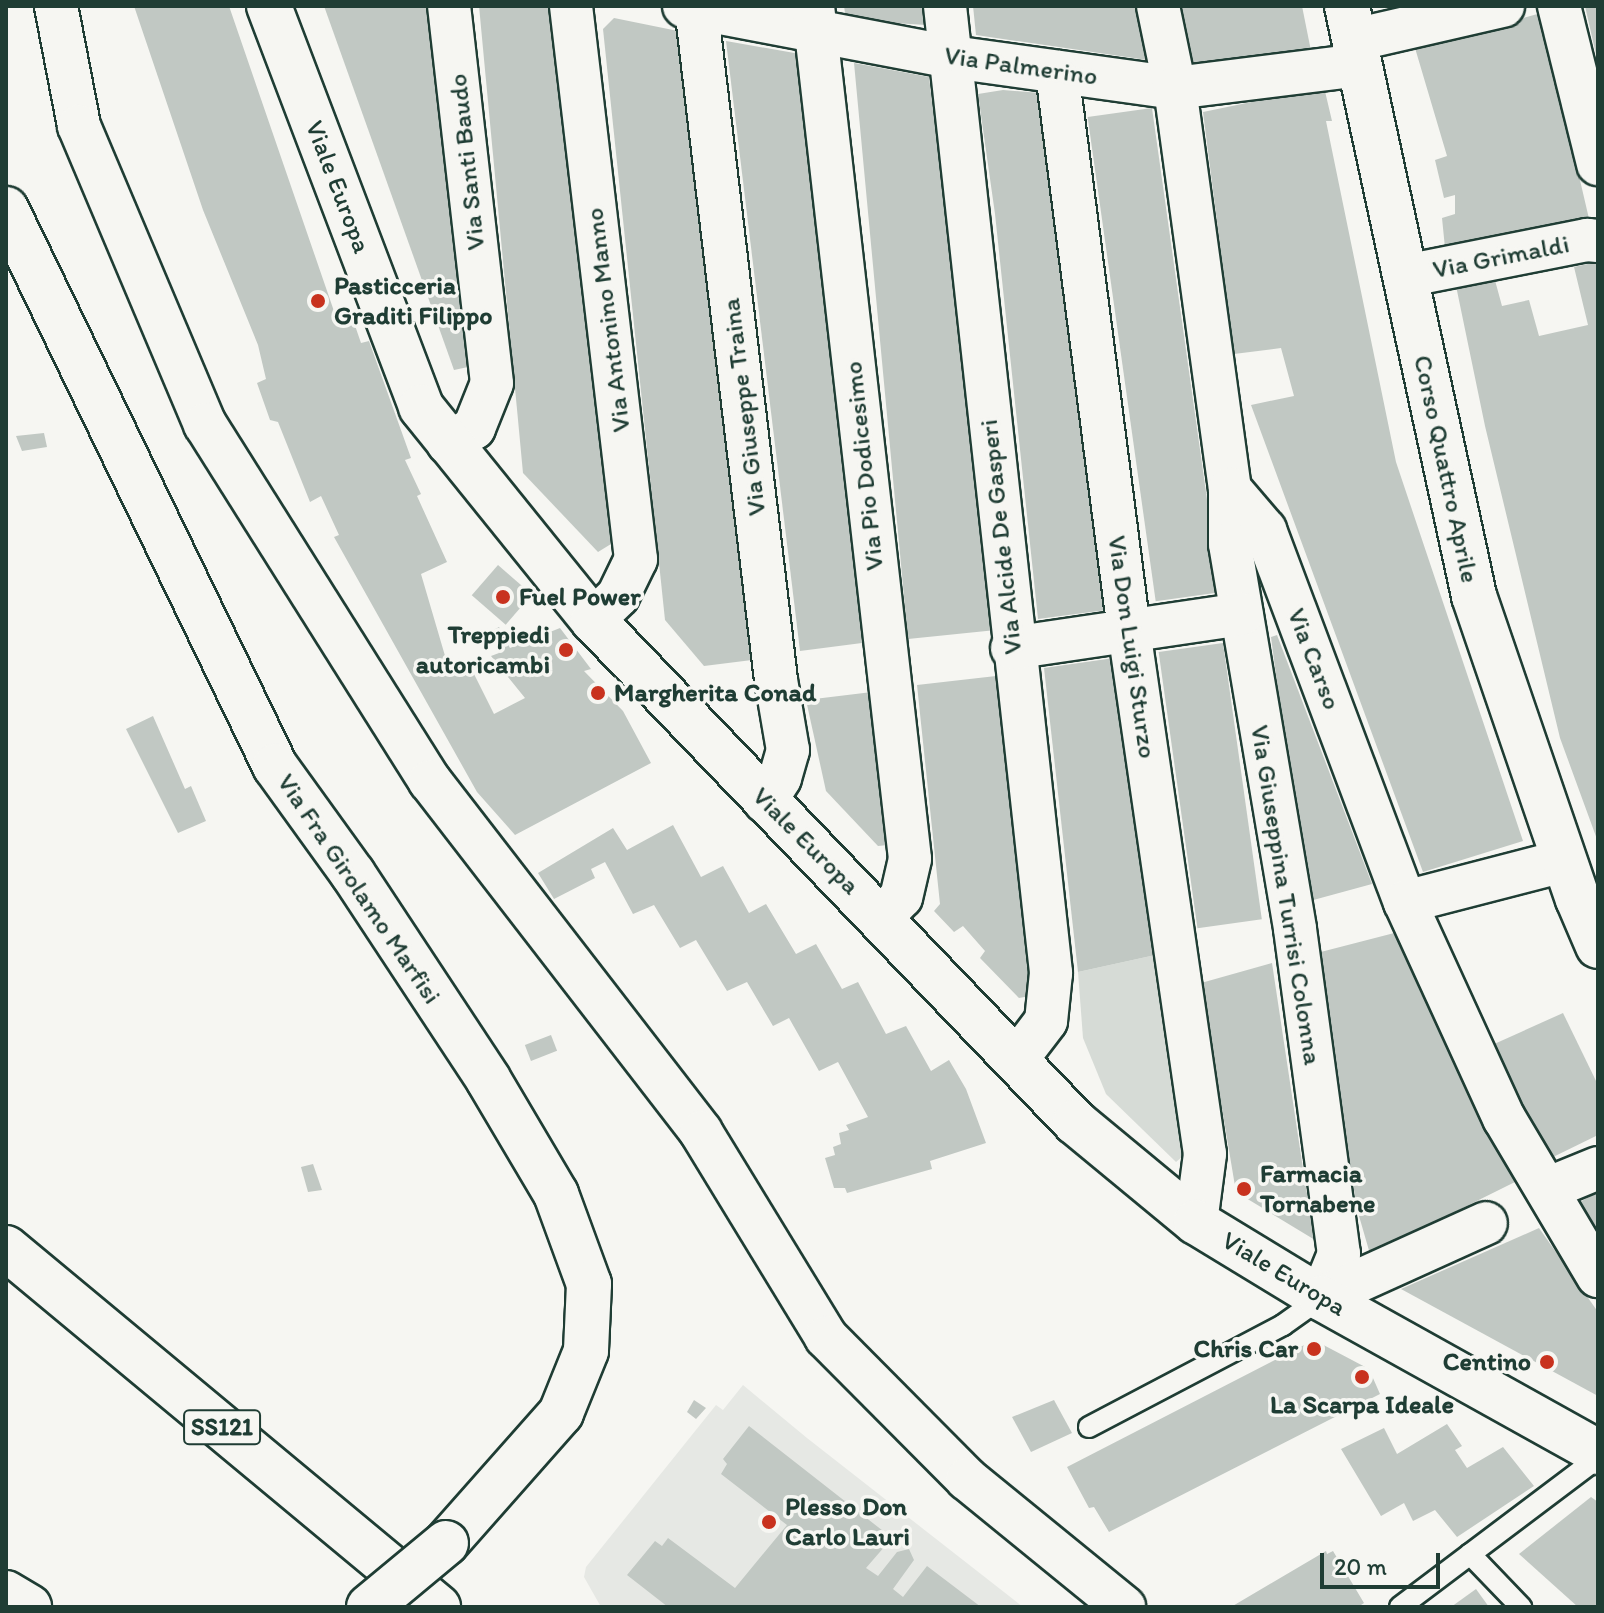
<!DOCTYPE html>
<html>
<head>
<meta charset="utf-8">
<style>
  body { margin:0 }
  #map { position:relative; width:1604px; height:1613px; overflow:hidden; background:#f6f6f2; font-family:Itim,sans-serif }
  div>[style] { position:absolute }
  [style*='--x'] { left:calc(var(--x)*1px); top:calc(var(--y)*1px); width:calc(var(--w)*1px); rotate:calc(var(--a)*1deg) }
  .built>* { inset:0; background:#e6e8e4 }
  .green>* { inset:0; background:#d6dbd6 }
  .building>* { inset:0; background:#c1c8c3; transform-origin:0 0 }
  .roads { filter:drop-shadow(2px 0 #1f3d34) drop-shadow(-2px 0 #1f3d34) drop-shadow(0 2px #1f3d34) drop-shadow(0 -2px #1f3d34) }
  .lane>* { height:20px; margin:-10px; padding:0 10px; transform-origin:10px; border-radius:10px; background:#f6f6f2 }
  .street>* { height:42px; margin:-21px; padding:0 21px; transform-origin:21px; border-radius:21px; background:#f6f6f2 }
  .secondary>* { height:44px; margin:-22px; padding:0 22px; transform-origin:22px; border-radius:22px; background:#f6f6f2 }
  .primary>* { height:44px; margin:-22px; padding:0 22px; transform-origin:22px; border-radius:22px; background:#f6f6f2 }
  .bridges { filter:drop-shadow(2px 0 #1f3d34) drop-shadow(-2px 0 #1f3d34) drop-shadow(0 2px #1f3d34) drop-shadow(0 -2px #1f3d34) }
  .secondary-bridge>* { height:44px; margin:-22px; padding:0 22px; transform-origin:22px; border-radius:22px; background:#f6f6f2 }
  .dots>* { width:22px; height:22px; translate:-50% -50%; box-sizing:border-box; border:4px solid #f6f6f2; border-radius:50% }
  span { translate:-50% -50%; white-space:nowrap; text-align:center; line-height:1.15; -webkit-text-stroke:7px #f6f6f2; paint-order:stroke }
  .shield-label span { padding:2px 6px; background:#f6f6f2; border:2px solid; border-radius:6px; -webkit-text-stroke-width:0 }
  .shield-label { font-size:24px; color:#1f3d34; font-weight:700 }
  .street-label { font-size:26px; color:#1f3d34 }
  .poi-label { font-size:26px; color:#1f3d34; font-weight:700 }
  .left { translate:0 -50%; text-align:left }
  .right { translate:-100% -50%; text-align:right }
  .frame { position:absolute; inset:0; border:8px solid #1f3d34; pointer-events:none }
  .scale { position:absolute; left:1320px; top:1553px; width:120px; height:36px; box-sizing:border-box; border:4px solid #1f3d34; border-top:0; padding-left:10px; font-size:24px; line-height:28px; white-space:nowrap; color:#1f3d34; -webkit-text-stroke:6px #f6f6f2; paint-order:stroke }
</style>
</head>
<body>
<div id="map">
  <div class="built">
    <i style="clip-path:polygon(743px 1385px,807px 1438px,1023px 1607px,601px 1607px,584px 1577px,586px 1567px,716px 1405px,723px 1410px)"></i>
  </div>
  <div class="green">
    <i style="clip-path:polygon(1160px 954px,1189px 1151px,1176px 1162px,1106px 1094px,1083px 1038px,1078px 972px)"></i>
  </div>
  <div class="building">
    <i style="clip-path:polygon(134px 6px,229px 6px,336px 317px,350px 311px,361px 343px,369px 341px,411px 458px,405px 460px,421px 494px,417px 496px,447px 562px,421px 574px,448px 666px,467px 660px,494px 714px,525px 698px,491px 656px,499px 653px,488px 633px,499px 627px,510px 648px,560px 628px,591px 669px,584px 671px,623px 711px,651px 763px,515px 835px,477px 792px,334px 537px,339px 535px,321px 496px,310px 502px,278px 422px,270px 420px,257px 383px,266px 379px,258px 345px,203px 210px)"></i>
    <i style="clip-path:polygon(324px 6px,426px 6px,468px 367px,454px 370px)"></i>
    <i style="clip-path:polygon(479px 6px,554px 8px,611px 544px,598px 552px,523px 473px)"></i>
    <i style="clip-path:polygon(844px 6px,924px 6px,926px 25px,846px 20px)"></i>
    <i style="clip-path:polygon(973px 6px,1147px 6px,1154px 61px,976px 35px)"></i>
    <i style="clip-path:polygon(1179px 6px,1302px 6px,1311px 51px,1194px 69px)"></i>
    <i style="clip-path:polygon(1585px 6px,1598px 6px,1598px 59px,1597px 59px)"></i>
    <i style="clip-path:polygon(1541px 13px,1590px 223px,1446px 258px,1442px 218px,1455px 214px,1455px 195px,1444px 198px,1435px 160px,1447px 156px,1415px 48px)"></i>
    <i style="clip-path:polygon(614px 18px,678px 31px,752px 660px,704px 666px,665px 620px,603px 29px)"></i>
    <i style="clip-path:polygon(726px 41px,800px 54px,862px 643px,800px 651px)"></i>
    <i style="clip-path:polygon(854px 63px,929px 77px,996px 630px,908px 639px)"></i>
    <i style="clip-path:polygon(1324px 87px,1332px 121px,1326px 121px,1396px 462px,1523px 841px,1423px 872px,1251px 405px,1294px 396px,1281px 348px,1234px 354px,1203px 112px)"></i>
    <i style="clip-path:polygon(1003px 90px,1040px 93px,1106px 610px,1038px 619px,995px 214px,978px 94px)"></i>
    <i style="left:1152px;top:108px;width:489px;height:65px;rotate:82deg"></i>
    <i style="clip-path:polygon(1597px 262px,1598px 265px,1598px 842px,1560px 738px,1485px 426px,1455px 281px,1493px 273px,1502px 306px,1529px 300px,1539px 336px,1588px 325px,1574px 267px)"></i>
    <i style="clip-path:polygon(44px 433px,47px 447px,22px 451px,16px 436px)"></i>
    <i style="left:498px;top:565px;width:45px;height:40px;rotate:41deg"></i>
    <i style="clip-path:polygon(1277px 635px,1372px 884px,1306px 902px,1271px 637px)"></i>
    <i style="left:1223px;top:643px;width:279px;height:65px;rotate:82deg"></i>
    <i style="clip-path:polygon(1114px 658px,1160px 954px,1078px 972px,1044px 668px)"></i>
    <i style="clip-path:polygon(996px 676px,1030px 996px,1019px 998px,980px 958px,985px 951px,963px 926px,954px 932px,934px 911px,940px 904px,917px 685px)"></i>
    <i style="clip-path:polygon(872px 692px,888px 845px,878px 846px,826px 791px,806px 700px)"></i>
    <i style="clip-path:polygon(153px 716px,185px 789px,191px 786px,206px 821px,178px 833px,126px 729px)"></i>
    <i style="clip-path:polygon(673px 825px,701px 877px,723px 866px,749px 913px,766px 904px,796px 954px,816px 944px,842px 989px,858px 982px,886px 1034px,906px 1026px,931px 1071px,949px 1060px,966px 1089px,986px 1143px,930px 1161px,932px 1169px,847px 1193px,845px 1188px,834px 1188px,825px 1158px,835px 1155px,833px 1147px,841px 1144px,839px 1133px,849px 1130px,846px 1125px,868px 1117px,838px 1062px,819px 1071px,789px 1018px,773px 1026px,747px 982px,727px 991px,696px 940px,680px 948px,654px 905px,633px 914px,605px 862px,591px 869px,595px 878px,554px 899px,538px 873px,613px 828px,627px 850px)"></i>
    <i style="clip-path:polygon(1402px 931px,1419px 989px,1517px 1181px,1370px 1254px,1357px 1209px,1334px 1060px,1313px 954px)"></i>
    <i style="clip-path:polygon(1272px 963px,1305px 1182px,1315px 1240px,1236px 1192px,1201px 983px)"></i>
    <i style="clip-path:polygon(1563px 1013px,1598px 1085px,1598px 1135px,1549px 1159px,1492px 1045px)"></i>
    <i style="left:551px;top:1035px;width:17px;height:28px;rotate:69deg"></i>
    <i style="clip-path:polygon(313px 1164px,322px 1190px,308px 1192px,301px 1167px)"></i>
    <i style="clip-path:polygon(1598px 1192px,1598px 1230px,1580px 1202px)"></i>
    <i style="clip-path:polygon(1539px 1228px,1598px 1312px,1598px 1396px,1401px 1289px)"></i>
    <i style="clip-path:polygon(1314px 1340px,1369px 1369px,1380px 1394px,1109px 1532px,1094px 1507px,1089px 1508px,1067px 1467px)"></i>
    <i style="clip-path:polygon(694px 1400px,706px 1408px,696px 1419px,687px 1412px)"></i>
    <i style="clip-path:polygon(1054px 1400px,1072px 1433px,1031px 1452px,1012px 1417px)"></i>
    <i style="clip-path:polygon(1447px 1424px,1462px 1446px,1455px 1450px,1467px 1468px,1503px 1447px,1534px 1486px,1457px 1537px,1435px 1510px,1413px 1521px,1404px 1503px,1381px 1516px,1341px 1449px,1384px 1428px,1397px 1454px)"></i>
    <i style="clip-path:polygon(749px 1426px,892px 1538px,866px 1568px,878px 1576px,897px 1552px,909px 1549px,914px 1560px,893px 1589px,903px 1597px,927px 1566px,981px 1607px,668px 1607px,627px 1575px,655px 1541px,662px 1546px,668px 1538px,735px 1588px,787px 1525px,721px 1474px,727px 1464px,723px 1459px)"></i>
    <i style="clip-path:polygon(1591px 1497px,1598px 1502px,1598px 1607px,1578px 1607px,1519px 1554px)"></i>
    <i style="clip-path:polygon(1326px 1551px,1327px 1554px,1333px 1551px,1364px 1603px,1358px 1607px,1231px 1607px)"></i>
    <i style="clip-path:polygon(1476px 1589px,1489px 1607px,1451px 1607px)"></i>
  </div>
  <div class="roads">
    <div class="lane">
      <i style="--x:1089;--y:1427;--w:219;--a:-27.7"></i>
      <i style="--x:1283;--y:1325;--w:47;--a:-35.4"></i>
      <i style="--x:1470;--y:1554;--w:74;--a:46.1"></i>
      <i style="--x:1400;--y:1607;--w:248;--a:-37"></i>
    </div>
    <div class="street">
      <i style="--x:56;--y:6;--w:122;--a:79.1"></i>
      <i style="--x:79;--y:126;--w:324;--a:67.1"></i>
      <i style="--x:205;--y:424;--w:422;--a:57.8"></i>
      <i style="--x:430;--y:781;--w:443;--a:52.3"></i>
      <i style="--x:701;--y:1132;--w:240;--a:58.6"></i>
      <i style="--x:826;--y:1337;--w:200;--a:45.2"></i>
      <i style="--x:967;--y:1479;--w:203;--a:39.2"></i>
      <i style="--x:571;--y:6;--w:557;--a:83.3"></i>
      <i style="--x:636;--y:559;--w:41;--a:115.9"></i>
      <i style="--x:618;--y:596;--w:35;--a:136"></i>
      <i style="--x:684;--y:6;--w:273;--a:10.8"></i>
      <i style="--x:952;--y:57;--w:225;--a:7.9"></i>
      <i style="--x:1175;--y:88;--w:185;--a:-7.1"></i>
      <i style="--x:696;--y:6;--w:679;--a:83.23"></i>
      <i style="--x:776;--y:680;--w:71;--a:80.3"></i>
      <i style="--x:788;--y:750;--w:29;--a:106"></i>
      <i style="--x:780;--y:778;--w:28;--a:122"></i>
      <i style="--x:813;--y:6;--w:858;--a:83.51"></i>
      <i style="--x:910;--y:859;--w:39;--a:103"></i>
      <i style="--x:901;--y:897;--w:28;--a:134"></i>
      <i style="--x:945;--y:6;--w:973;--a:83.74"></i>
      <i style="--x:1051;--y:973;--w:48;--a:95.9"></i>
      <i style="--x:1046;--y:1021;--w:48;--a:127.3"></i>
      <i style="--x:1158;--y:6;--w:84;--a:78.3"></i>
      <i style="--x:1175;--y:88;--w:405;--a:82.2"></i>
      <i style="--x:1230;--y:489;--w:54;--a:49.5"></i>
      <i style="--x:1265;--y:530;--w:397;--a:69.4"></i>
      <i style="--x:1405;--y:902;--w:238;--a:65.4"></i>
      <i style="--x:1504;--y:1118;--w:184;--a:59.3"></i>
      <i style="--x:1559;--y:6;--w:163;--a:76.1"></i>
      <i style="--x:1354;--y:40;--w:153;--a:-12.9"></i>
      <i style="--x:1057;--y:72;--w:563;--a:82.65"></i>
      <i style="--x:1129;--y:630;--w:529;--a:81.75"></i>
      <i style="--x:1205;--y:1154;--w:69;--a:97.5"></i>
      <i style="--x:1405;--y:276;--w:186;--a:-11.2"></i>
      <i style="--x:1587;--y:240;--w:11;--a:5"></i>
      <i style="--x:448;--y:443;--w:30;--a:-30"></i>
      <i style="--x:474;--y:428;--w:48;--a:-68.2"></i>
      <i style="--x:492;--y:383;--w:379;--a:-96.5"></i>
      <i style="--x:1230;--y:489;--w:55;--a:90"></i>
      <i style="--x:1230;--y:544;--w:390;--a:80.4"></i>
      <i style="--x:1295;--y:929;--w:328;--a:82.3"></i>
      <i style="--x:1339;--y:1254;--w:48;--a:112.2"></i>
      <i style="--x:1012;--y:648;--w:232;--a:-8.4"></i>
      <i style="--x:1405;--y:902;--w:164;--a:-14.5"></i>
      <i style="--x:1547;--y:1189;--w:55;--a:-22.4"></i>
      <i style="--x:1321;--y:1298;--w:181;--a:-24.4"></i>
    </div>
    <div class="secondary">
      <i style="--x:269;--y:6;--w:429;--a:69.2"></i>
      <i style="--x:421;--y:407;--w:274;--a:51.1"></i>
      <i style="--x:593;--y:620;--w:696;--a:46.16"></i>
      <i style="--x:1075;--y:1122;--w:157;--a:39.6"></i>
      <i style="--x:1196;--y:1222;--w:146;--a:31.3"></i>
      <i style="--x:1321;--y:1298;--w:317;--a:29.1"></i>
      <i style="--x:1347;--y:6;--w:604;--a:77.85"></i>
      <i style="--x:1474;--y:596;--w:320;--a:71.1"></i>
      <i style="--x:1578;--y:899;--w:51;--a:66.9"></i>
      <i style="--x:6;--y:209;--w:619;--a:64.22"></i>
      <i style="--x:275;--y:766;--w:133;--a:54.2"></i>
      <i style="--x:353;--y:874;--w:245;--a:56.6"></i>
      <i style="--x:488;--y:1079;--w:134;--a:59.4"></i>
      <i style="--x:556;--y:1194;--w:96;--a:69.9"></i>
      <i style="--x:589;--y:1284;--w:67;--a:92.6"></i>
      <i style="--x:586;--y:1351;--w:67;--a:112"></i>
      <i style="--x:561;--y:1413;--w:174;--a:131.5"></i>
      <i style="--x:6;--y:1593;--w:27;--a:31"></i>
    </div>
    <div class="primary">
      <i style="--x:6;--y:1248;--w:562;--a:39.73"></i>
    </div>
  </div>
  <div class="bridges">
    <div class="secondary-bridge">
      <i style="--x:369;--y:1607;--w:100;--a:-39.7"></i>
    </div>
  </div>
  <div class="dots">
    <i style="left:318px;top:301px;background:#c8321e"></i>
    <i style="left:503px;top:597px;background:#c8321e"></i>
    <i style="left:566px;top:650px;background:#c8321e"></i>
    <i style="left:598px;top:693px;background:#c8321e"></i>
    <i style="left:1244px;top:1189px;background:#c8321e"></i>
    <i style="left:1314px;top:1349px;background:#c8321e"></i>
    <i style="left:1547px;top:1362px;background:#c8321e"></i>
    <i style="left:1362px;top:1377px;background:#c8321e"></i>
    <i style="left:769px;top:1522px;background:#c8321e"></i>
  </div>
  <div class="shield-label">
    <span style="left:222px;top:1427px">SS121</span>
  </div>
  <div class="street-label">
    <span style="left:1021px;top:66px;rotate:8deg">Via Palmerino</span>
    <span style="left:467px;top:162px;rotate:-96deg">Via Santi Baudo</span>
    <span style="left:338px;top:187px;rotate:69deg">Viale Europa</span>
    <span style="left:1501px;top:257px;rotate:-11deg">Via Grimaldi</span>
    <span style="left:608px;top:320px;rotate:-97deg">Via Antonino Manno</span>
    <span style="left:744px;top:407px;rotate:-97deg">Via Giuseppe Traina</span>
    <span style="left:864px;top:466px;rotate:-96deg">Via Pio Dodicesimo</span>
    <span style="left:1446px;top:469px;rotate:78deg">Corso Quattro Aprile</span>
    <span style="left:1001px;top:537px;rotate:-96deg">Via Alcide De Gasperi</span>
    <span style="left:1132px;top:647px;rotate:82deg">Via Don Luigi Sturzo</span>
    <span style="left:1314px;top:659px;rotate:69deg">Via Carso</span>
    <span style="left:806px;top:841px;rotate:45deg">Viale Europa</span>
    <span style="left:359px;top:889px;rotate:56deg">Via Fra Girolamo Marfisi</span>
    <span style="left:1286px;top:895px;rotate:81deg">Via Giuseppina Turrisi Colonna</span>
    <span style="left:1284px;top:1274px;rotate:31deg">Viale Europa</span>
  </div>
  <div class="poi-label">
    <span class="left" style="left:334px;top:301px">Pasticceria<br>Graditi Filippo</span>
    <span class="left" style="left:519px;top:597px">Fuel Power</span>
    <span class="right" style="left:550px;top:650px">Treppiedi<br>autoricambi</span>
    <span class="left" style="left:614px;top:693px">Margherita Conad</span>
    <span class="left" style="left:1260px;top:1189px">Farmacia<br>Tornabene</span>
    <span class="right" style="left:1298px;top:1349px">Chris Car</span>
    <span class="right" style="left:1531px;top:1362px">Centino</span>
    <span style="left:1362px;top:1405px">La Scarpa Ideale</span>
    <span class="left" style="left:785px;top:1522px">Plesso Don<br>Carlo Lauri</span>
  </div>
  <div class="frame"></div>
  <div class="scale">20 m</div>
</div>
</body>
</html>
